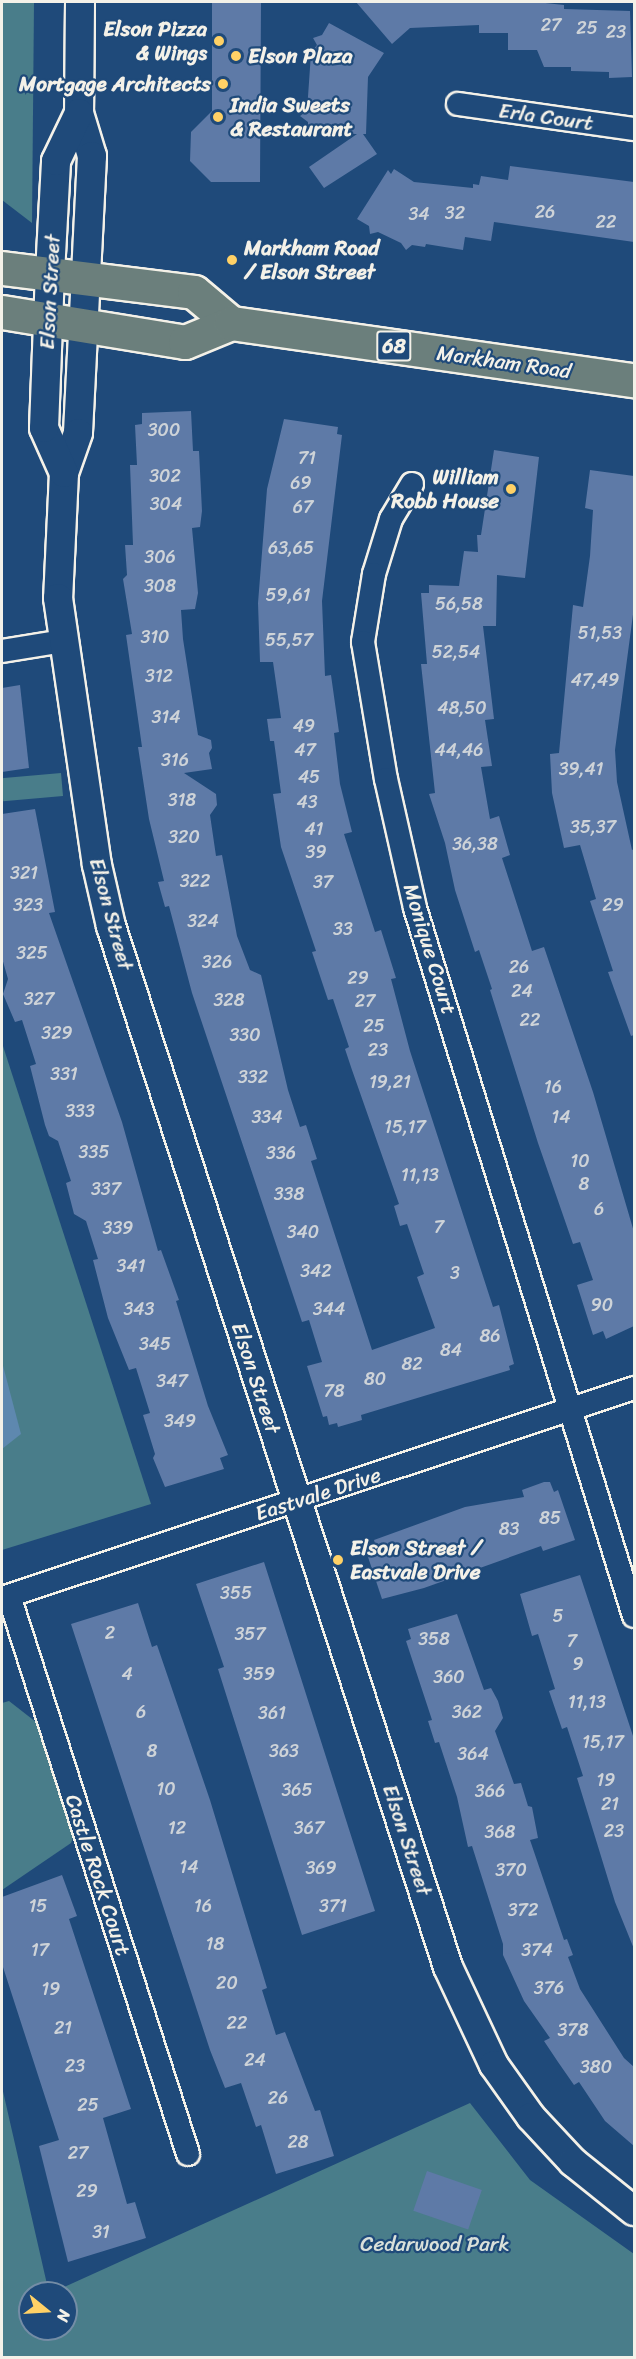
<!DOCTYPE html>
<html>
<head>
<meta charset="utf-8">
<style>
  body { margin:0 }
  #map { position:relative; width:636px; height:2359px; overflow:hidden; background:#1f4a7a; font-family:Sriracha,sans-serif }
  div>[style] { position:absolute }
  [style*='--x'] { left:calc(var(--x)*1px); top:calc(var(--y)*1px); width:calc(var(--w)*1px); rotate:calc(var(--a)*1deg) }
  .green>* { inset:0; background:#497d8a; transform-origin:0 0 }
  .water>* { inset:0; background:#5e88af }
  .building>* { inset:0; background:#5e7aa7; transform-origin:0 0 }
  .roads { filter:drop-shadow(2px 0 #f4f1e8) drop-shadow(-2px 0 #f4f1e8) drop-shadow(0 2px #f4f1e8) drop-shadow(0 -2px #f4f1e8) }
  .minor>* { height:22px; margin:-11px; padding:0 11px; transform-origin:11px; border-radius:11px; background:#1f4a7a }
  .tertiary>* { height:28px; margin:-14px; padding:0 14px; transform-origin:14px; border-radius:14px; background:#1f4a7a }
  .primary>* { height:33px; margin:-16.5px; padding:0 16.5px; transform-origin:16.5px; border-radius:16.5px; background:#6b7f7c }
  .dots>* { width:16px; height:16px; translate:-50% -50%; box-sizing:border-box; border:3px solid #1f4a7a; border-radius:50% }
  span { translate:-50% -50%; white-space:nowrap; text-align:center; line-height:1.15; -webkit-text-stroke:4.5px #1f4a7a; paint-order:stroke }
  .number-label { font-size:18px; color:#ced3d8 }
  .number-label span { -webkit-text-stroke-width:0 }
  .shield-label span { padding:2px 4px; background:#1f4a7a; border:2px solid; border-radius:4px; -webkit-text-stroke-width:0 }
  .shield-label { font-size:20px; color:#f4f1e8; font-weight:700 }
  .poi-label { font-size:21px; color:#f4f1e8; font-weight:700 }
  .right { translate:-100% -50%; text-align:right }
  .left { translate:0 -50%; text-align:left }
  .street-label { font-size:21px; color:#f4f1e8 }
  .park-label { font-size:21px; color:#dae0da }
  .frame { position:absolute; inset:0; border:3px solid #f4f1e8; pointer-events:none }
  .north { position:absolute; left:18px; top:2281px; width:60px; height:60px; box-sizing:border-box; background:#1f4a7a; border:2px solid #748da6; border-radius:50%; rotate:108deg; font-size:16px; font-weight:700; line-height:24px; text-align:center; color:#f4f1e8 }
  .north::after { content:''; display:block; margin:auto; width:21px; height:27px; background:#ffd166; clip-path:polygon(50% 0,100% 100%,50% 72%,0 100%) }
</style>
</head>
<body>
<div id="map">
  <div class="green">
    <i style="clip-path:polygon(2px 2px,34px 2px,32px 223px,2px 200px)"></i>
    <i style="left:61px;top:773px;width:23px;height:60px;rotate:85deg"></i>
    <i style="clip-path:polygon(2px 1043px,151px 1504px,2px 1550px)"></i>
    <i style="clip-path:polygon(9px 1701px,59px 1740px,85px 1804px,71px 1843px,2px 1890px,2px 1703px)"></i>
    <i style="clip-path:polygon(2px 2087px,49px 2293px,30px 2293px,30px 2329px,66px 2329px,66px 2293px,51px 2293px,470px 2103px,530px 2180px,634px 2254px,634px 2357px,2px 2357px)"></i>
  </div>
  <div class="water">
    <i style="clip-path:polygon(2px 1362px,21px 1434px,2px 1449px)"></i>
  </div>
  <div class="building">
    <i style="clip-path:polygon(212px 2px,261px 2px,260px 182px,211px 182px,190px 161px,191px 132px,212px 111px)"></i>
    <i style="clip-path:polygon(356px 2px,536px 2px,564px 5px,564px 9px,630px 11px,632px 77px,609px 78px,609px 72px,571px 71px,571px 67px,544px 67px,537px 50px,508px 50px,508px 33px,479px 33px,479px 25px,410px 28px,392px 44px)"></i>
    <i style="clip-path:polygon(329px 23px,384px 53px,368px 77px,366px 134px,363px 134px,377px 154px,324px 188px,309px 167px,357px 134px,308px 133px,308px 122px,300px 116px,307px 111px,311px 53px,317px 45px,313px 38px,322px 35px)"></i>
    <i style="clip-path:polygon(510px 166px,634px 182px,634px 242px,494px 222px,491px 241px,465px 237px,463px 250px,426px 244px,425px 247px,412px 245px,406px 250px,401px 243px,378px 232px,370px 234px,369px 226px,357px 219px,388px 170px,391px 174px,394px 169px,414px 182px,473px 188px,473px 184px,479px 185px,481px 176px,508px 180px)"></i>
    <i style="clip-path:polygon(191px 411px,193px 451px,199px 451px,202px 511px,200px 527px,192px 528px,198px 593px,195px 609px,181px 610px,183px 639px,198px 735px,211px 740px,212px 748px,209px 753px,212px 769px,184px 773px,216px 794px,217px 805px,210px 815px,216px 856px,222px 855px,237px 936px,250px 970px,261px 975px,288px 1090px,300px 1127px,306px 1125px,317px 1159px,311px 1161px,372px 1350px,435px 1328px,417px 1277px,424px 1274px,407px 1224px,400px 1226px,394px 1206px,399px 1204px,352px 1070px,345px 1049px,349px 1047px,333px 999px,328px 1000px,312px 952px,316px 951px,281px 847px,273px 794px,281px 793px,274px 741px,270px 741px,267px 719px,281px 718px,273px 662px,260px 662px,258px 603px,267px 489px,284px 419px,338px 427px,337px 434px,342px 435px,322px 601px,325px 676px,331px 675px,339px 732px,334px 733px,340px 784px,352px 832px,344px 834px,375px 932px,381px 930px,396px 978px,391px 979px,410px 1051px,493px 1307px,499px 1305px,514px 1364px,509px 1366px,510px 1370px,361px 1415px,362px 1420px,338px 1427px,337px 1423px,329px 1425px,327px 1416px,323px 1417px,307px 1366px,322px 1362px,309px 1320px,302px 1322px,192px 993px,169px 906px,165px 907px,158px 882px,164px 881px,149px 819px,138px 747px,142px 747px,126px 635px,132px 634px,123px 579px,127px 575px,125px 545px,133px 545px,130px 465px,137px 465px,135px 425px,142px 424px,142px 413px)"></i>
    <i style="clip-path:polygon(494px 450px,539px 457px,525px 578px,497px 575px,496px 626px,483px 626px,494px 719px,485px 720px,492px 766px,481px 767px,490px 819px,499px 816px,510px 855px,502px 858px,532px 951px,544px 947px,593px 1092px,634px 1232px,634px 1326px,606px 1339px,603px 1331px,593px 1335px,577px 1285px,593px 1280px,580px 1242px,573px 1244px,538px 1143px,490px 990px,492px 989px,479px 950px,475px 952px,455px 890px,445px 843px,429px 794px,435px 793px,421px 664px,427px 664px,421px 593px,429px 593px,429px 585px,459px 586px,464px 551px,478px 552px,477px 535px,481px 535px)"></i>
    <i style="clip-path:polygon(590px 470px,634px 476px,634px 607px,615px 750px,617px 782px,632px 850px,634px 849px,634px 1035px,631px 1036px,608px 972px,613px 971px,590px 901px,596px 899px,580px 845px,564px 848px,552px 793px,550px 754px,559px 753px,573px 605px,583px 607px,590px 556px,593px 510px,585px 508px)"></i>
    <i style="clip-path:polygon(20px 685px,29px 768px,2px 772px,2px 688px)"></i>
    <i style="clip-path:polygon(35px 809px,55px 912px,49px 913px,122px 1122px,158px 1251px,161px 1250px,179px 1300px,176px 1301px,208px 1406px,228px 1455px,220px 1458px,224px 1469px,165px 1487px,153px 1458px,155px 1454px,143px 1415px,150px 1413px,136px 1368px,129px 1370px,108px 1318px,93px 1260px,98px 1259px,86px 1221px,74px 1214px,66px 1183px,71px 1181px,58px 1141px,49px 1136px,45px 1125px,30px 1066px,36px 1064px,22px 1020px,15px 1022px,3px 994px,8px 979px,2px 958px,2px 814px)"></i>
    <i style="clip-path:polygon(544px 1482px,550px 1482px,554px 1492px,558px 1490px,575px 1540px,543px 1551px,541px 1546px,424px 1588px,382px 1599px,366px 1551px,376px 1547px,374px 1540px,465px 1507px,524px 1497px,522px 1490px)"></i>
    <i style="clip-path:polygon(264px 1562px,375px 1911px,302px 1935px,218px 1669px,224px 1667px,196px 1584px)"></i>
    <i style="clip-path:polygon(580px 1575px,634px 1739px,634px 1949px,615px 1902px,577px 1778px,583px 1776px,567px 1727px,562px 1729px,549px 1691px,555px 1689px,538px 1634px,532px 1636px,520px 1594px)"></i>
    <i style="clip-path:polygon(138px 1603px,152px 1647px,157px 1645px,210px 1800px,267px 1988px,262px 1990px,276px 2035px,285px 2032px,315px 2111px,320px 2110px,334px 2156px,276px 2174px,261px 2125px,256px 2127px,241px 2083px,225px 2088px,210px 2050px,71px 1624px)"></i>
    <i style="clip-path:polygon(457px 1614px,484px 1690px,491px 1688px,498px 1701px,503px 1718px,495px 1731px,514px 1784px,521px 1783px,528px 1806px,532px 1807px,538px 1838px,530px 1840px,564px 1940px,567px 1939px,573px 1955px,568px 1957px,580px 1989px,624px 2058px,634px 2067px,634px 2146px,605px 2121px,579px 2082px,574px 2085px,558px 2062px,544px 2041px,550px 2038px,524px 2001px,503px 1955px,503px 1944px,472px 1846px,468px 1847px,457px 1797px,439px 1742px,435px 1743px,428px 1721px,432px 1720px,406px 1641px,411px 1639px,408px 1629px)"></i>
    <i style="clip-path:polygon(62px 1875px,77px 1916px,69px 1919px,131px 2109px,103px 2118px,127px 2204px,135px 2202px,146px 2238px,68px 2262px,39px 2146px,59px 2140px,2px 1964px,2px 1897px)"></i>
    <i style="left:427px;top:2171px;width:58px;height:42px;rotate:19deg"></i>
  </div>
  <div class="roads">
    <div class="minor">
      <i style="--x:458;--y:104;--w:178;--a:8.1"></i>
      <i style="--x:412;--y:484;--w:41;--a:121"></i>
      <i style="--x:391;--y:519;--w:58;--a:107.2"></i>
      <i style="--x:374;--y:574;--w:69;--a:99.2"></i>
      <i style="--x:363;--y:642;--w:139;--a:80.5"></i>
      <i style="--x:386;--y:779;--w:132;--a:77.3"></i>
      <i style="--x:415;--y:908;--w:741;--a:72.81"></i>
      <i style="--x:2;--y:651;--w:63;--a:-9.2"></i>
      <i style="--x:9;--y:1596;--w:586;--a:72.21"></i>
      <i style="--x:2;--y:1598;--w:666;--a:-18.38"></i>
    </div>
    <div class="tertiary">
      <i style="--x:80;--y:2;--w:111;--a:90.5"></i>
      <i style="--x:79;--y:113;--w:45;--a:73.2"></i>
      <i style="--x:92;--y:156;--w:277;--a:92.9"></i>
      <i style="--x:78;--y:433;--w:42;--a:109.3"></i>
      <i style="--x:64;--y:473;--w:125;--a:92.7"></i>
      <i style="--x:58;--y:598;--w:270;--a:81.7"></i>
      <i style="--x:97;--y:865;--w:63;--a:77.1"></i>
      <i style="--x:111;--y:926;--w:1094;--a:72.06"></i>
      <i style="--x:448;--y:1967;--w:108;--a:64.9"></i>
      <i style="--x:494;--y:2065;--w:64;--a:54.6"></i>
      <i style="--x:531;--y:2117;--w:62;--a:47"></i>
      <i style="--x:573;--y:2162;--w:78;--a:38.8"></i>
      <i style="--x:64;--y:473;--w:49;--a:-114"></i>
      <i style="--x:44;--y:428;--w:155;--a:-87.8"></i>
      <i style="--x:50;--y:273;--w:112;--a:-86.9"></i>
      <i style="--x:56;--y:161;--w:53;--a:-64.4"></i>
    </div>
    <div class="primary">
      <i style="--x:2;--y:268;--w:193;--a:7.1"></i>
      <i style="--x:194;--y:292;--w:48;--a:40"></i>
      <i style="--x:2;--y:312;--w:185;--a:9.3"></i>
      <i style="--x:185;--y:342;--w:50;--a:-22.4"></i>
      <i style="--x:231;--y:323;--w:407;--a:8.1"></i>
    </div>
  </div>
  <div class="dots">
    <i style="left:219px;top:41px;background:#ffd166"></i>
    <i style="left:236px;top:56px;background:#ffd166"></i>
    <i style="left:223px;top:84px;background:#ffd166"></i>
    <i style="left:218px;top:117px;background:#ffd166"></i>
    <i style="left:232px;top:260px;background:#ffd166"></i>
    <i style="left:511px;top:489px;background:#ffd166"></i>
    <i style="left:338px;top:1560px;background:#ffd166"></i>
  </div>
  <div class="number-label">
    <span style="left:551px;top:25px">27</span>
    <span style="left:587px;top:28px">25</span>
    <span style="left:616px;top:32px">23</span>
    <span style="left:545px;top:212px">26</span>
    <span style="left:455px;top:213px">32</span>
    <span style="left:419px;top:214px">34</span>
    <span style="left:606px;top:222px">22</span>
    <span style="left:164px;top:430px">300</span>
    <span style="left:307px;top:458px">71</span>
    <span style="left:165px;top:476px">302</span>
    <span style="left:301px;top:483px">69</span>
    <span style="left:166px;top:504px">304</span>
    <span style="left:303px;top:507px">67</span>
    <span style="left:291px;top:548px">63,65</span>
    <span style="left:160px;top:557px">306</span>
    <span style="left:160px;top:586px">308</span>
    <span style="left:288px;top:595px">59,61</span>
    <span style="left:459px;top:604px">56,58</span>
    <span style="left:600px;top:633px">51,53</span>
    <span style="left:155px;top:637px">310</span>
    <span style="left:289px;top:640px">55,57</span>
    <span style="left:456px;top:652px">52,54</span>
    <span style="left:159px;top:676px">312</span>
    <span style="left:595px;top:680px">47,49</span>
    <span style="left:462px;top:708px">48,50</span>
    <span style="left:166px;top:717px">314</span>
    <span style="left:304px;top:726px">49</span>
    <span style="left:305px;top:750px">47</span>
    <span style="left:459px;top:750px">44,46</span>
    <span style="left:175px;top:760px">316</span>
    <span style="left:581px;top:769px">39,41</span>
    <span style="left:309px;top:777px">45</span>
    <span style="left:182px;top:800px">318</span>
    <span style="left:307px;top:802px">43</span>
    <span style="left:593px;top:827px">35,37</span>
    <span style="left:314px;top:829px">41</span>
    <span style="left:184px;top:837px">320</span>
    <span style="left:475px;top:844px">36,38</span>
    <span style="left:316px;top:852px">39</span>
    <span style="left:24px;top:873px">321</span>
    <span style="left:195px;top:881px">322</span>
    <span style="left:323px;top:882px">37</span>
    <span style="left:28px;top:905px">323</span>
    <span style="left:613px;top:905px">29</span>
    <span style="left:203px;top:921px">324</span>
    <span style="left:343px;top:929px">33</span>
    <span style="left:32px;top:953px">325</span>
    <span style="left:217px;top:962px">326</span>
    <span style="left:519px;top:967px">26</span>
    <span style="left:358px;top:978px">29</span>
    <span style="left:522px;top:991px">24</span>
    <span style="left:39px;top:999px">327</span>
    <span style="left:229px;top:1000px">328</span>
    <span style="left:365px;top:1001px">27</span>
    <span style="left:530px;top:1020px">22</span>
    <span style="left:374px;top:1026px">25</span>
    <span style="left:57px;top:1033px">329</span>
    <span style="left:245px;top:1035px">330</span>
    <span style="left:378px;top:1050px">23</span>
    <span style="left:64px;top:1074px">331</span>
    <span style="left:253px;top:1077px">332</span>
    <span style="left:390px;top:1082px">19,21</span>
    <span style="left:553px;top:1087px">16</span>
    <span style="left:80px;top:1111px">333</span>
    <span style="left:267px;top:1117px">334</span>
    <span style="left:561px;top:1117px">14</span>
    <span style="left:405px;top:1127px">15,17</span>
    <span style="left:94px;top:1152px">335</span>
    <span style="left:281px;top:1153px">336</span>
    <span style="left:580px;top:1161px">10</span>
    <span style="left:420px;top:1175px">11,13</span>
    <span style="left:584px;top:1184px">8</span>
    <span style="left:106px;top:1189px">337</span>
    <span style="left:289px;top:1194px">338</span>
    <span style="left:599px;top:1209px">6</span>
    <span style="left:439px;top:1227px">7</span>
    <span style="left:118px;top:1228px">339</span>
    <span style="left:303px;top:1232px">340</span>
    <span style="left:131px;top:1266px">341</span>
    <span style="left:316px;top:1271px">342</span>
    <span style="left:455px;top:1273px">3</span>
    <span style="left:602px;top:1305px">90</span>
    <span style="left:139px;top:1309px">343</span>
    <span style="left:329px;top:1309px">344</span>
    <span style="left:490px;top:1336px">86</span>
    <span style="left:155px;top:1344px">345</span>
    <span style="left:451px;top:1350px">84</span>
    <span style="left:412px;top:1364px">82</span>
    <span style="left:375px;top:1379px">80</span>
    <span style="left:172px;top:1381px">347</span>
    <span style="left:334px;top:1391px">78</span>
    <span style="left:180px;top:1421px">349</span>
    <span style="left:550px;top:1518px">85</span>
    <span style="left:509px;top:1529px">83</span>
    <span style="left:236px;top:1593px">355</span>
    <span style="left:558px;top:1616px">5</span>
    <span style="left:110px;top:1633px">2</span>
    <span style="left:250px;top:1634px">357</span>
    <span style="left:434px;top:1639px">358</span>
    <span style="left:572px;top:1641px">7</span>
    <span style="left:578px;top:1664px">9</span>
    <span style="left:127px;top:1674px">4</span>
    <span style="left:259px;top:1674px">359</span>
    <span style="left:449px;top:1677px">360</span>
    <span style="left:587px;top:1702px">11,13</span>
    <span style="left:141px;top:1712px">6</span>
    <span style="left:467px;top:1712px">362</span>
    <span style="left:272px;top:1713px">361</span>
    <span style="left:603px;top:1742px">15,17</span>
    <span style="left:152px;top:1751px">8</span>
    <span style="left:284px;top:1751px">363</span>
    <span style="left:473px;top:1754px">364</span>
    <span style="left:606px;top:1780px">19</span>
    <span style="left:166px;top:1789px">10</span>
    <span style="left:297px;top:1790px">365</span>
    <span style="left:490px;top:1791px">366</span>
    <span style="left:610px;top:1804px">21</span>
    <span style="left:177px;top:1828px">12</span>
    <span style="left:309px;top:1828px">367</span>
    <span style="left:614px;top:1831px">23</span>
    <span style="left:500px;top:1832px">368</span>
    <span style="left:189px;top:1867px">14</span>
    <span style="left:321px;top:1868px">369</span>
    <span style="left:511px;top:1870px">370</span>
    <span style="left:38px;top:1906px">15</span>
    <span style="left:203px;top:1906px">16</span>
    <span style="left:333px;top:1906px">371</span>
    <span style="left:523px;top:1910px">372</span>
    <span style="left:215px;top:1944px">18</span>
    <span style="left:40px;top:1950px">17</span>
    <span style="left:537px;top:1950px">374</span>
    <span style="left:227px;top:1983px">20</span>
    <span style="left:549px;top:1988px">376</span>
    <span style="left:51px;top:1989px">19</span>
    <span style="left:237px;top:2023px">22</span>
    <span style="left:63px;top:2028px">21</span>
    <span style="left:573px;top:2030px">378</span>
    <span style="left:255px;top:2060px">24</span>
    <span style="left:75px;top:2066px">23</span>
    <span style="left:596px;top:2067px">380</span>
    <span style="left:278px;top:2098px">26</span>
    <span style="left:88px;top:2105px">25</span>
    <span style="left:298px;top:2142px">28</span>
    <span style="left:78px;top:2153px">27</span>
    <span style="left:87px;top:2191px">29</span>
    <span style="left:101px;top:2232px">31</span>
  </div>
  <div class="shield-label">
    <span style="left:394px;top:346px">68</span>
  </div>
  <div class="poi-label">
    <span class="right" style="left:207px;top:41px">Elson Pizza<br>&amp; Wings</span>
    <span class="left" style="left:248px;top:56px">Elson Plaza</span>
    <span class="right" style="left:211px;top:84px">Mortgage Architects</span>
    <span class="left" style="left:230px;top:117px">India Sweets<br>&amp; Restaurant</span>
    <span class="left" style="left:244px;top:260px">Markham Road<br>/ Elson Street</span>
    <span class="right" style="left:499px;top:489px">William<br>Robb House</span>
    <span class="left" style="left:350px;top:1560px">Elson Street /<br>Eastvale Drive</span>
  </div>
  <div class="street-label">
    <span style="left:546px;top:117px;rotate:8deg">Erla Court</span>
    <span style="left:50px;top:292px;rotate:-87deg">Elson Street</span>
    <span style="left:504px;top:362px;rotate:8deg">Markham Road</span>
    <span style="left:111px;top:914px;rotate:75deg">Elson Street</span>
    <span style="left:430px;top:949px;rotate:73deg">Monique Court</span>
    <span style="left:256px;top:1378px;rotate:72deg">Elson Street</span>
    <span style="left:318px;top:1494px;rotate:-18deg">Eastvale Drive</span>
    <span style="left:407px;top:1840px;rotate:72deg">Elson Street</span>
    <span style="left:98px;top:1875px;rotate:72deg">Castle Rock Court</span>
  </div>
  <div class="park-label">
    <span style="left:435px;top:2244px">Cedarwood Park</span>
  </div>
  <div class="frame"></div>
  <div class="north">N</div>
</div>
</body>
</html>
